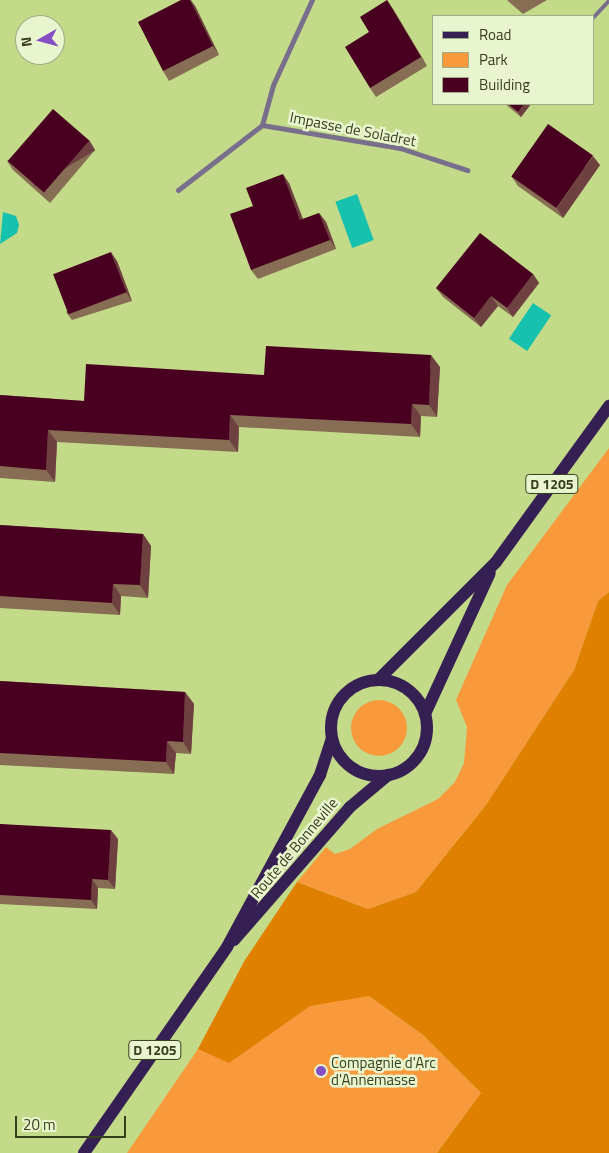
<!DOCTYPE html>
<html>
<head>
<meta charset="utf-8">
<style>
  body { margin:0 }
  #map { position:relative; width:609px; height:1153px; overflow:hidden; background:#c3da89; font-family:"Titillium Web",sans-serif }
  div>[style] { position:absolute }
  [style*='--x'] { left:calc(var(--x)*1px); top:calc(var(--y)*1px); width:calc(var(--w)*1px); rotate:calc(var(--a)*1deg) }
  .green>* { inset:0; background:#f89a3b }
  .round { border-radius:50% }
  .forest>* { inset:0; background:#e08000 }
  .water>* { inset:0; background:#16c1ad; transform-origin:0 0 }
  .service>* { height:4px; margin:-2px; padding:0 2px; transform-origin:2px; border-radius:2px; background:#796e8c }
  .minor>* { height:5px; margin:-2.5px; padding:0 2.5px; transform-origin:2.5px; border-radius:2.5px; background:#796e8c }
  .primary>* { height:12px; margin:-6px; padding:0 6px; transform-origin:6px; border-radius:6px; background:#361f53 }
  .primary>.ring { margin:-6px; padding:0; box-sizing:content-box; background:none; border:12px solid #361f53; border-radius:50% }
  .wall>* { inset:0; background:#866d54 }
  .shaded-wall>* { inset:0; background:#6e4140; transform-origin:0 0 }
  .building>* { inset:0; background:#490020; transform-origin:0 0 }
  .dots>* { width:14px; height:14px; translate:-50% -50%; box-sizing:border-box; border:2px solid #e9f5ce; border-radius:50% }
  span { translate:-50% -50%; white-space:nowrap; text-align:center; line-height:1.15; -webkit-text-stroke:5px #e9f5ce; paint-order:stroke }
  .shield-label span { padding:1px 4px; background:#e9f5ce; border:1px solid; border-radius:4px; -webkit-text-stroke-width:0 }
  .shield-label { font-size:14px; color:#363f1e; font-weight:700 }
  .street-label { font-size:15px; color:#363f1e }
  .poi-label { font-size:15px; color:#363f1e }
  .left { translate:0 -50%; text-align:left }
  .legend { position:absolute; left:432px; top:15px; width:162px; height:90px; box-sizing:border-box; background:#e9f5ce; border:1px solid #a1ac88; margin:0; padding:6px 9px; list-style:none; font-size:15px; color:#363f1e }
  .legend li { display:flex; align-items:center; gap:10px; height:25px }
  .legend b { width:25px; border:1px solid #a1ac88 }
  .north { position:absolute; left:15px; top:15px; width:50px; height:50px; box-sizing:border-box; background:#e9f5ce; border:1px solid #a1ac88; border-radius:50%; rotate:263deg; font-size:14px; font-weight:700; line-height:20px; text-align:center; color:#363f1e }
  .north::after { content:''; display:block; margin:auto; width:18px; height:22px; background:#844ec5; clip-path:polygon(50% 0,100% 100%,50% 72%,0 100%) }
  .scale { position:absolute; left:15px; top:1116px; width:111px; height:22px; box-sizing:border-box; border:2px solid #363f1e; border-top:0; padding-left:6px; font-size:15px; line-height:18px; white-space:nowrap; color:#363f1e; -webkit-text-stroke:4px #e9f5ce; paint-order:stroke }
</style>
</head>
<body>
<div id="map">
  <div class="green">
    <i style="clip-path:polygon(609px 448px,609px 592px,598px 601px,574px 670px,486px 805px,416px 892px,368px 909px,297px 882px,326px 847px,335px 854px,350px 849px,377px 829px,438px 799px,455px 782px,464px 763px,467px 727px,456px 700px,507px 585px)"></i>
    <i class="round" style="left:351px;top:700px;width:56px;height:56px"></i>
    <i style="clip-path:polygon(245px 960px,299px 980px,369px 996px,423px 1035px,481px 1093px,437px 1153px,127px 1153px,198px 1049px)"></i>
  </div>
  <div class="forest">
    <i style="clip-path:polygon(609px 592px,609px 1153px,437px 1153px,481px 1093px,423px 1035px,369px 996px,310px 1006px,229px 1063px,198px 1049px,245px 960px,297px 882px,368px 909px,416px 892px,486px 805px,574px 670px,598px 601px)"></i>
  </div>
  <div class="water">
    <i style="left:357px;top:194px;width:49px;height:23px;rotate:70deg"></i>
    <i style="clip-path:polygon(3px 212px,16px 216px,19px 225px,17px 233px,0 244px)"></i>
    <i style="left:533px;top:303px;width:22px;height:43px;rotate:34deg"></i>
  </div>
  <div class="service">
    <i style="--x:593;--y:18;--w:23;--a:-47"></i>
  </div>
  <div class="minor">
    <i style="--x:262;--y:125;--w:140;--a:9.5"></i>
    <i style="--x:400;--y:148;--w:71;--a:18.2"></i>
    <i style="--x:178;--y:190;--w:106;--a:-37.7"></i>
    <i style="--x:262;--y:125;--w:41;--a:-74.6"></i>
    <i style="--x:273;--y:85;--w:94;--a:-65.4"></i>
  </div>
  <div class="primary">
    <i style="--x:378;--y:680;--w:167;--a:-45"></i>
    <i style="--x:496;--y:562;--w:193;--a:-54.1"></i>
    <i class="ring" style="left:331px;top:680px;width:84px;height:84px"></i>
    <i style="--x:425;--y:714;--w:155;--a:-65.3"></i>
    <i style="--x:234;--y:940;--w:176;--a:-48.9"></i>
    <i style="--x:350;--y:807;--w:50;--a:-40.1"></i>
    <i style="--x:84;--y:1153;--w:251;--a:-55.2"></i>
    <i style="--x:227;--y:947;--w:196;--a:-61.6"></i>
    <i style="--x:320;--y:775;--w:38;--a:-72"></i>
  </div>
  <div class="wall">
    <i style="clip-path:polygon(181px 0,191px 0,195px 6px,219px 55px,169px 81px,163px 71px)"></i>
    <i style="clip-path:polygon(387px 0,393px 9px,427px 66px,376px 97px,370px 88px)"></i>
    <i style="clip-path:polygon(507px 0,547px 0,523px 14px)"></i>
    <i style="clip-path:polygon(505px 104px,531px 104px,521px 117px)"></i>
    <i style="clip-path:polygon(89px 140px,95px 150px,50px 203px,13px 170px,7px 161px)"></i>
    <i style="clip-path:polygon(600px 165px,563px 218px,518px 186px,512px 177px)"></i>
    <i style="clip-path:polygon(289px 183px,303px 219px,319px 213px,326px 222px,336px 249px,258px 279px,251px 270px,253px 206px)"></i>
    <i style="clip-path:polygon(117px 261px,132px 301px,72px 320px,66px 312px)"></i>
    <i style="clip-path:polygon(533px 274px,539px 283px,513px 317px,498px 306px,481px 327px,443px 297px,436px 288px)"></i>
    <i style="clip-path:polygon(440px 367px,437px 417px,421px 416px,420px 437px,239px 427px,238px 452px,57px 442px,55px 482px,0 478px,0 395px,84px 401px,264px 375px)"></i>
    <i style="clip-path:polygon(0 525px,143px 534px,151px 546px,148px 598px,121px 596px,120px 615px,0 608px)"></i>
    <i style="clip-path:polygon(0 681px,185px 692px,194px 704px,191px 754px,176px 753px,174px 774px,0 765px)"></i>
    <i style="clip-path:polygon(0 824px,118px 839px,115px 889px,98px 888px,97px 909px,0 904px)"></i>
  </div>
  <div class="shaded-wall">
    <i style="clip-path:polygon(190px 0,195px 6px,219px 55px,213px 46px)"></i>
    <i style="clip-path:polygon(387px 0,393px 9px,427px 66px,421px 57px)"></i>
    <i style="clip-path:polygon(524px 104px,531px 104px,521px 117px,518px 112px)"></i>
    <i style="left:89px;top:140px;width:12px;height:70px;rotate:59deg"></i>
    <i style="clip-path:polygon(593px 156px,600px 165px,563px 218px,557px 208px)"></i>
    <i style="clip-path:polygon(283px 174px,289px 183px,307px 230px,300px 220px)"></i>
    <i style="clip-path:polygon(319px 213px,326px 222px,336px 249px,330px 240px)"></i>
    <i style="clip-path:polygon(111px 252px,117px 261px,132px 301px,126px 292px)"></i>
    <i style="clip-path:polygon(533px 274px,539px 283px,513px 317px,507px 308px)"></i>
    <i style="clip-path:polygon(491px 296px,498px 306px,481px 327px,474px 318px)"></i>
    <i style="clip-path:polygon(431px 355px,440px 367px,437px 417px,429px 405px)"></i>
    <i style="clip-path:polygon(412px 404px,421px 416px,420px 437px,411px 424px)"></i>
    <i style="clip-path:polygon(230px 415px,239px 427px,238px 452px,229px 440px)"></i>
    <i style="clip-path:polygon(48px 430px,57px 442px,55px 482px,46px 470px)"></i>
    <i style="clip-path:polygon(143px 534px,151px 546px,148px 598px,140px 585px)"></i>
    <i style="clip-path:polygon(113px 584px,121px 596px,120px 615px,112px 603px)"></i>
    <i style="clip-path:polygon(185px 692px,194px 704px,191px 754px,183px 742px)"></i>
    <i style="clip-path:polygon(167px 741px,176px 753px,174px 774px,166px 762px)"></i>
    <i style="clip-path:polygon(111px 830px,118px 839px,115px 889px,108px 880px)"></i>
    <i style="clip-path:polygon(92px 879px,98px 888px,97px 909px,91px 900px)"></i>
  </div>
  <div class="building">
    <i style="clip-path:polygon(181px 0,190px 0,213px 46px,163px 71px,138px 22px)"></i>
    <i style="clip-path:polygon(387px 0,421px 57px,370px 88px,345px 47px,369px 32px,360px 17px)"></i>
    <i style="clip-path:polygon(508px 104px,524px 104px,518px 112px)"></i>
    <i style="left:53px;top:109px;width:48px;height:69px;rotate:41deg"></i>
    <i style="left:548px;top:124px;width:55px;height:64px;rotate:35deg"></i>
    <i style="clip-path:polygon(283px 174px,300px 220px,319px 213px,330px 240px,251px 270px,230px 214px,253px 206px,246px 188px)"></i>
    <i style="clip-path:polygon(480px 233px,533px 274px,507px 308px,491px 296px,474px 318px,436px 288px)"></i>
    <i style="left:111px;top:252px;width:43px;height:62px;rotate:69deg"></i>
    <i style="clip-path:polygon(266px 346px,431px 355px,429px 405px,412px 404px,411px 424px,230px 415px,229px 440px,48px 430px,46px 470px,0 466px,0 395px,84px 401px,86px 364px,264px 375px)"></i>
    <i style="clip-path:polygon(0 525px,143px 534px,140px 585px,113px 584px,112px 603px,0 596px)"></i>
    <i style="clip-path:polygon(0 681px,185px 692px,183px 742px,167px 741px,166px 762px,0 753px)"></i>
    <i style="clip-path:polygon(0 824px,111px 830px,108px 880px,92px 879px,91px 900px,0 895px)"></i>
  </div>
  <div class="dots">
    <i style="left:321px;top:1071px;background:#844ec5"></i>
  </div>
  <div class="shield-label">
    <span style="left:552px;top:484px">D 1205</span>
    <span style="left:155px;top:1050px">D 1205</span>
  </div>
  <div class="street-label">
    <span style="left:353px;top:129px;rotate:11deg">Impasse de Soladret</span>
    <span style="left:294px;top:848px;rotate:-50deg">Route de Bonneville</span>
  </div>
  <div class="poi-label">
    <span class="left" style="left:331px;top:1071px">Compagnie d'Arc<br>d'Annemasse</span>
  </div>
  <ul class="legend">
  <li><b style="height:6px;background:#361f53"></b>Road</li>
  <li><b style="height:14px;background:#f89a3b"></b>Park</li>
  <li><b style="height:14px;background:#490020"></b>Building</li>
  </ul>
  <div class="north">N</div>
  <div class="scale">20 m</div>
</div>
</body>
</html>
